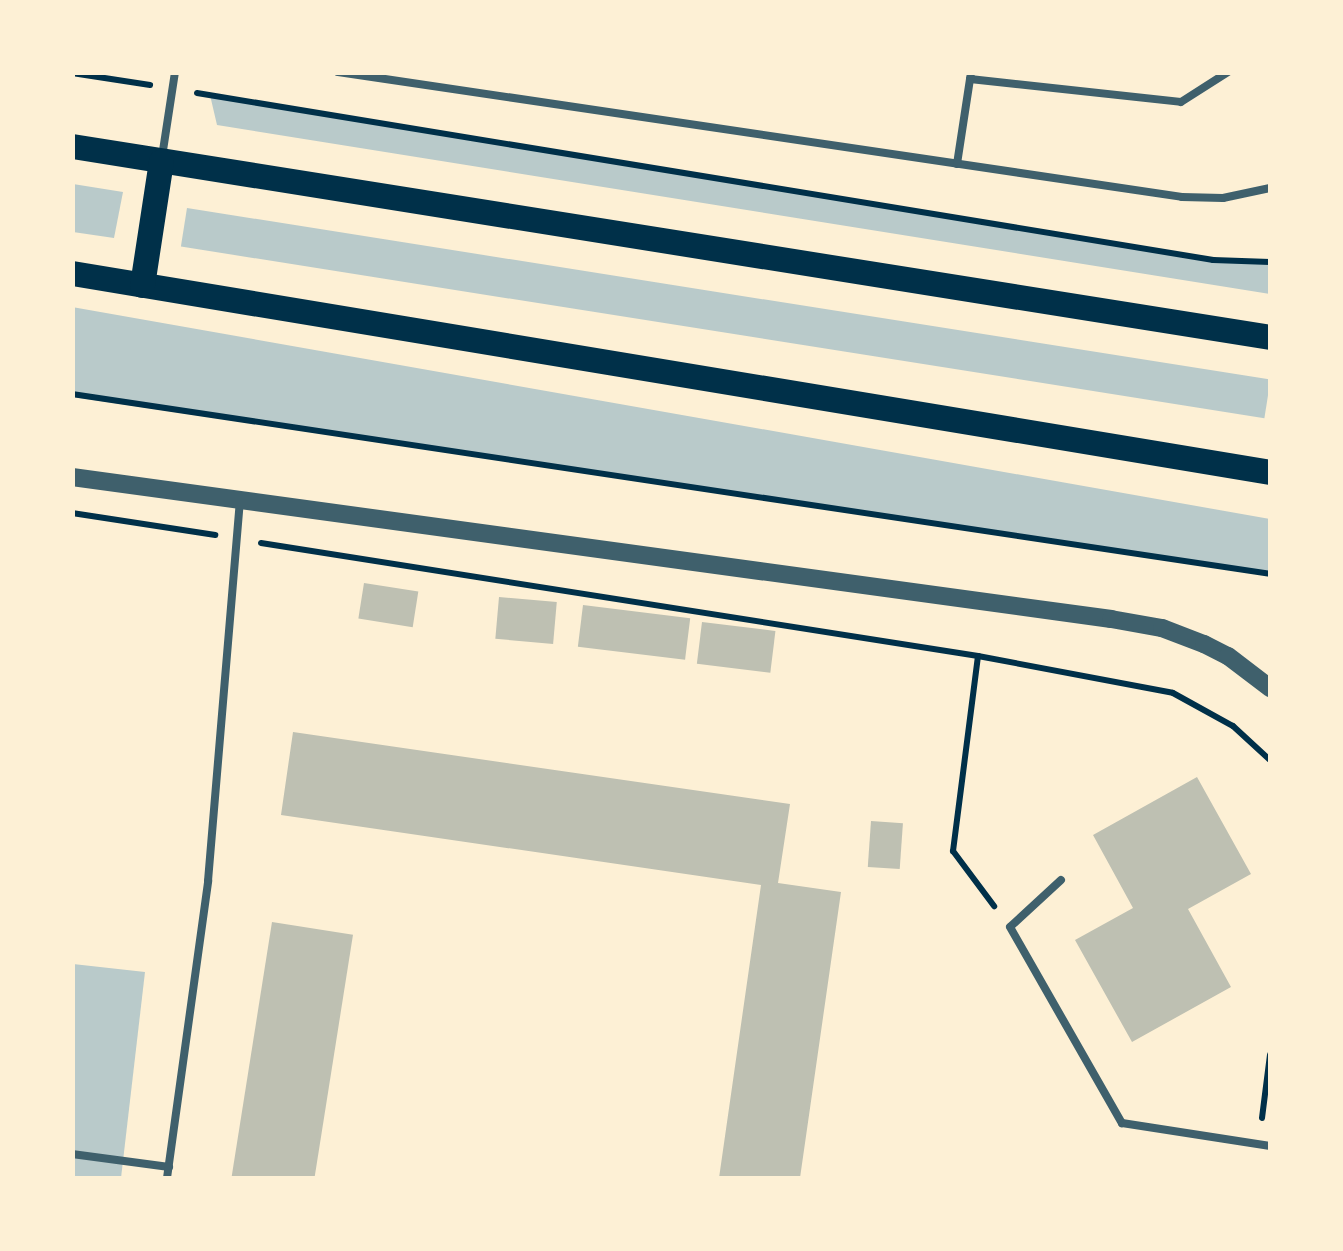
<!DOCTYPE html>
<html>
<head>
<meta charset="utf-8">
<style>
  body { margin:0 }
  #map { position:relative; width:1343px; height:1251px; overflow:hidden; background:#fdf0d5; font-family:"IBM Plex Sans",sans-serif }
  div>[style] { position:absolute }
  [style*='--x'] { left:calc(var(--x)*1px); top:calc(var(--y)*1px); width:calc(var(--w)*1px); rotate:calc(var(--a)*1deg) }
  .green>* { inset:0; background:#b9caca; transform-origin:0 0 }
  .building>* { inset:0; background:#bec0b2; transform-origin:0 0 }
  .path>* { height:6px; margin:-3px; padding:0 3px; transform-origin:3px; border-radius:3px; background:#003049 }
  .service>* { height:8px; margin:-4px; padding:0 4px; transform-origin:4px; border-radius:4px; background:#3f606c }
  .tertiary>* { height:18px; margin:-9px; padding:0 9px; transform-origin:9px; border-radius:9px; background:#3f606c }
  .primary>* { height:25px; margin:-12.5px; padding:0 12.5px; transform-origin:12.5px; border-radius:12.5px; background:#003049 }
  span { translate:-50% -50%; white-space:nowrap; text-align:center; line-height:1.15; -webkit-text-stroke:8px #fdf0d5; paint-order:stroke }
  .frame { position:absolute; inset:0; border:75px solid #fdf0d5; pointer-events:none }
</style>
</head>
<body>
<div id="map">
  <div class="green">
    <i style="clip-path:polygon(210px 95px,1213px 260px,1270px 262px,1270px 294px,217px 125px)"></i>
    <i style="clip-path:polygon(73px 184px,123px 192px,114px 238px,73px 232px)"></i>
    <i style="left:187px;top:208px;width:1097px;height:39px;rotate:9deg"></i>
    <i style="clip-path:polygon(72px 307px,1270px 519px,1270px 574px,73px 397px)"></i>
    <i style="clip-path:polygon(73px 964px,145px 972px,121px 1178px,73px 1178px)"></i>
  </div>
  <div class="building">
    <i style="left:364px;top:583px;width:55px;height:36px;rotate:9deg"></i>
    <i style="left:499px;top:597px;width:58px;height:42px;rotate:5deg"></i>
    <i style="left:583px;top:605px;width:108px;height:42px;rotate:7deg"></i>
    <i style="left:702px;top:622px;width:74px;height:42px;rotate:7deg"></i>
    <i style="clip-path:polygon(293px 732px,790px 804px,778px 883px,841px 892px,800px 1178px,719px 1178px,761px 885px,281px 815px)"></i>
    <i style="clip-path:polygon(1197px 777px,1251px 874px,1188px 909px,1231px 987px,1132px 1042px,1075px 940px,1133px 908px,1093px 835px)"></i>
    <i style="left:871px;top:821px;width:32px;height:46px;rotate:4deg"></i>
    <i style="left:272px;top:922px;width:82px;height:259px;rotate:9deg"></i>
  </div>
  <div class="path">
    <i style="--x:72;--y:73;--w:79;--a:8.7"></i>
    <i style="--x:197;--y:93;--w:1030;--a:9.33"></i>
    <i style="--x:1213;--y:260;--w:57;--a:2"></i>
    <i style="--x:72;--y:394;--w:1211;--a:8.54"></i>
    <i style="--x:72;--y:513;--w:145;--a:8.7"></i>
    <i style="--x:261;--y:543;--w:726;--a:8.96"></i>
    <i style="--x:978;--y:656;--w:198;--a:10.7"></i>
    <i style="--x:1173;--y:693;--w:68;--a:28.8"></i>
    <i style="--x:1233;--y:726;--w:50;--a:42.6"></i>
    <i style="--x:978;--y:656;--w:197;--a:97.3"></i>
    <i style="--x:953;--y:851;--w:69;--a:53.3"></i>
    <i style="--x:1262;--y:1118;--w:64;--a:-82.8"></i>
  </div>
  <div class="service">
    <i style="--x:338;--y:72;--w:853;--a:8.42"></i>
    <i style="--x:1182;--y:197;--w:41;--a:1.4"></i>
    <i style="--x:1223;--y:198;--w:48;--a:-12"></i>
    <i style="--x:970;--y:79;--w:212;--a:6.2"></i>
    <i style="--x:1181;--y:102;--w:56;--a:-32.6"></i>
    <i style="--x:162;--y:157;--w:86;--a:-81.3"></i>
    <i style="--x:957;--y:164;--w:93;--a:-81.3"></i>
    <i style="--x:1061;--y:880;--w:69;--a:137.3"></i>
    <i style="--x:1010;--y:927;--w:226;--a:60.3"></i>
    <i style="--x:1122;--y:1123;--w:150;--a:8.8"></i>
    <i style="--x:72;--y:1154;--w:98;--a:7.6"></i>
    <i style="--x:167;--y:1178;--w:300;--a:-82.1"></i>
    <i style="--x:208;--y:881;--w:379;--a:-85.2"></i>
  </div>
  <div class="tertiary">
    <i style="--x:72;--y:477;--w:1049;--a:7.78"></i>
    <i style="--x:1111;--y:619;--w:52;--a:10"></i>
    <i style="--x:1162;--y:628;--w:45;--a:20.9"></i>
    <i style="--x:1204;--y:644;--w:27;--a:27"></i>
    <i style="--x:1228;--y:656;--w:53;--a:37.3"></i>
  </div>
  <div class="primary">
    <i style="--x:72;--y:146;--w:1213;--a:9.06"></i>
    <i style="--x:72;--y:273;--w:1214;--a:9.43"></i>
    <i style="--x:142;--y:285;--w:125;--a:-81.3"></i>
  </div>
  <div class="frame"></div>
</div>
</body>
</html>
